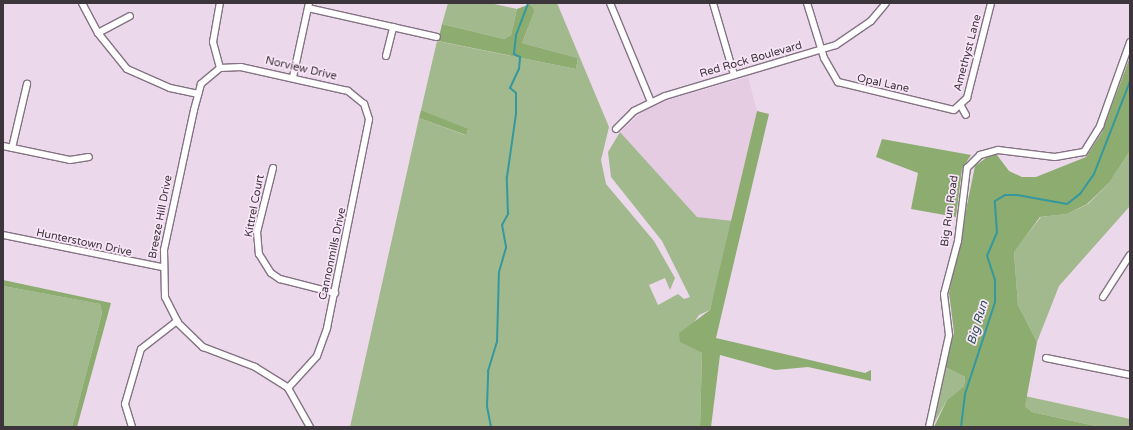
<!DOCTYPE html>
<html>
<head>
<meta charset="utf-8">
<style>
  body { margin:0 }
  #map { position:relative; width:1133px; height:430px; overflow:hidden; background:#ebd8ea; font-family:"Varela Round",sans-serif }
  div>[style] { position:absolute }
  [style*='--x'] { left:calc(var(--x)*1px); top:calc(var(--y)*1px); width:calc(var(--w)*1px); rotate:calc(var(--a)*1deg) }
  .built>* { inset:0; background:#e5cce3 }
  .green>* { inset:0; background:#a1b98c }
  .forest>* { inset:0; background:#8dac70 }
  .stream>* { height:2px; margin:-1px; padding:0 1px; transform-origin:1px; border-radius:1px; background:#35989e }
  .roads { filter:drop-shadow(1px 0 #847383) drop-shadow(-1px 0 #847383) drop-shadow(0 1px #847383) drop-shadow(0 -1px #847383) }
  .street>* { height:6px; margin:-3px; padding:0 3px; transform-origin:3px; border-radius:3px; background:#fff }
  span { translate:-50% -50%; white-space:nowrap; text-align:center; line-height:1.15; -webkit-text-stroke:3.5px #f8e5f7; paint-order:stroke }
  .street-label { font-size:11px; color:#3c353c }
  .water-label { font-size:12px; color:#265254; font-style:italic }
  .frame { position:absolute; inset:0; border:4px solid #3c353c; pointer-events:none }
</style>
</head>
<body>
<div id="map">
  <div class="built">
    <i style="clip-path:polygon(748px 77px,757px 111px,734px 221px,697px 217px,620px 132px,644px 110px,667px 100px)"></i>
  </div>
  <div class="green">
    <i style="clip-path:polygon(448px 3px,490px 3px,517px 9px,511px 35px,504px 39px,442px 24px)"></i>
    <i style="clip-path:polygon(557px 3px,609px 127px,601px 160px,606px 184px,654px 241px,675px 278px,670px 290px,665px 278px,649px 285px,658px 305px,678px 294px,684px 299px,690px 297px,662px 241px,611px 177px,608px 152px,620px 132px,697px 217px,734px 221px,710px 310px,699px 315px,681px 342px,702px 353px,700px 427px,350px 427px,419px 118px,465px 135px,468px 130px,421px 110px,437px 41px,576px 69px,578px 58px,522px 43px,535px 10px,530px 4px)"></i>
    <i style="clip-path:polygon(1130px 151px,1130px 206px,1059px 286px,1037px 342px,1018px 305px,1014px 251px,1041px 217px,1067px 214px,1088px 204px,1109px 183px)"></i>
    <i style="clip-path:polygon(3px 286px,100px 304px,102px 313px,72px 427px,3px 427px)"></i>
    <i style="clip-path:polygon(945px 367px,965px 377px,964px 386px,947px 400px,932px 427px)"></i>
    <i style="clip-path:polygon(1025px 396px,1130px 419px,1130px 427px,1100px 427px,1032px 412px,1025px 406px)"></i>
  </div>
  <div class="forest">
    <i style="clip-path:polygon(530px 4px,535px 10px,522px 43px,578px 58px,576px 69px,438px 41px,442px 24px,504px 39px,511px 35px,517px 9px)"></i>
    <i style="clip-path:polygon(1130px 57px,1130px 151px,1109px 183px,1087px 204px,1067px 214px,1040px 217px,1014px 252px,1018px 305px,1037px 342px,1025px 406px,1032px 412px,1100px 427px,934px 427px,947px 400px,964px 386px,965px 377px,945px 367px,954px 332px,949px 293px,975px 166px,990px 155px,997px 155px,1009px 171px,1022px 177px,1036px 177px,1086px 157px,1102px 132px)"></i>
    <i style="clip-path:polygon(421px 110px,468px 129px,466px 135px,419px 118px)"></i>
    <i style="clip-path:polygon(757px 111px,769px 114px,716px 338px,865px 373px,871px 370px,871px 381px,808px 367px,775px 370px,720px 355px,711px 427px,700px 427px,702px 353px,680px 342px,679px 333px,710px 310px)"></i>
    <i style="clip-path:polygon(882px 139px,971px 155px,962px 169px,956px 217px,911px 209px,918px 173px,876px 157px)"></i>
    <i style="clip-path:polygon(3px 280px,111px 303px,77px 427px,72px 427px,102px 313px,100px 304px,3px 286px)"></i>
  </div>
  <div class="stream">
    <i style="--x:491;--y:427;--w:21;--a:-101"></i>
    <i style="--x:487;--y:406;--w:35;--a:-88"></i>
    <i style="--x:488;--y:371;--w:30;--a:-73"></i>
    <i style="--x:497;--y:342;--w:70;--a:-88.4"></i>
    <i style="--x:499;--y:272;--w:26;--a:-74"></i>
    <i style="--x:506;--y:247;--w:22;--a:-100"></i>
    <i style="--x:502;--y:225;--w:13;--a:-61"></i>
    <i style="--x:508;--y:214;--w:37;--a:-92"></i>
    <i style="--x:507;--y:177;--w:64;--a:-81.9"></i>
    <i style="--x:516;--y:114;--w:21;--a:-90"></i>
    <i style="--x:516;--y:93;--w:8;--a:-140"></i>
    <i style="--x:510;--y:88;--w:21;--a:-65"></i>
    <i style="--x:519;--y:69;--w:12;--a:-85"></i>
    <i style="--x:520;--y:57;--w:7;--a:-153"></i>
    <i style="--x:514;--y:54;--w:19;--a:-84"></i>
    <i style="--x:516;--y:35;--w:33;--a:-69"></i>
    <i style="--x:961;--y:427;--w:33;--a:-83"></i>
    <i style="--x:965;--y:394;--w:97;--a:-71.9"></i>
    <i style="--x:995;--y:302;--w:22;--a:-90"></i>
    <i style="--x:995;--y:280;--w:25;--a:-108"></i>
    <i style="--x:987;--y:256;--w:25;--a:-67"></i>
    <i style="--x:997;--y:233;--w:32;--a:-94"></i>
    <i style="--x:995;--y:201;--w:12;--a:-31"></i>
    <i style="--x:1005;--y:195;--w:12;--a:0"></i>
    <i style="--x:1017;--y:195;--w:51;--a:10.2"></i>
    <i style="--x:1067;--y:204;--w:16;--a:-38"></i>
    <i style="--x:1080;--y:194;--w:24;--a:-55"></i>
    <i style="--x:1094;--y:174;--w:100;--a:-68.8"></i>
  </div>
  <div class="roads">
    <div class="street">
      <i style="--x:82;--y:3;--w:34;--a:62"></i>
      <i style="--x:98;--y:33;--w:46;--a:51.1"></i>
      <i style="--x:127;--y:69;--w:47;--a:23.8"></i>
      <i style="--x:170;--y:88;--w:29;--a:12"></i>
      <i style="--x:610;--y:3;--w:107;--a:67.5"></i>
      <i style="--x:713;--y:3;--w:75;--a:73.7"></i>
      <i style="--x:807;--y:3;--w:58;--a:72.8"></i>
      <i style="--x:824;--y:58;--w:28;--a:60"></i>
      <i style="--x:838;--y:82;--w:119;--a:13.6"></i>
      <i style="--x:954;--y:110;--w:18;--a:-43"></i>
      <i style="--x:967;--y:98;--w:98;--a:-75.8"></i>
      <i style="--x:308;--y:8;--w:132;--a:12.7"></i>
      <i style="--x:98;--y:33;--w:36;--a:-28"></i>
      <i style="--x:386;--y:56;--w:30;--a:-76"></i>
      <i style="--x:220;--y:68;--w:27;--a:-105"></i>
      <i style="--x:213;--y:42;--w:40;--a:-80"></i>
      <i style="--x:293;--y:77;--w:76;--a:-77.8"></i>
      <i style="--x:961;--y:106;--w:10;--a:61"></i>
      <i style="--x:616;--y:129;--w:25;--a:-45"></i>
      <i style="--x:634;--y:111;--w:34;--a:-26"></i>
      <i style="--x:665;--y:96;--w:178;--a:-16.6"></i>
      <i style="--x:836;--y:45;--w:42;--a:-34.4"></i>
      <i style="--x:871;--y:21;--w:23;--a:-50"></i>
      <i style="--x:3;--y:146;--w:68;--a:11.8"></i>
      <i style="--x:70;--y:160;--w:19;--a:-9"></i>
      <i style="--x:12;--y:148;--w:66;--a:-76.8"></i>
      <i style="--x:273;--y:168;--w:66;--a:104"></i>
      <i style="--x:257;--y:232;--w:22;--a:85"></i>
      <i style="--x:259;--y:254;--w:22;--a:58"></i>
      <i style="--x:271;--y:273;--w:11;--a:34"></i>
      <i style="--x:280;--y:279;--w:57;--a:14.3"></i>
      <i style="--x:3;--y:235;--w:162;--a:11.4"></i>
      <i style="--x:1103;--y:297;--w:50;--a:-57.3"></i>
      <i style="--x:1046;--y:358;--w:86;--a:11.4"></i>
      <i style="--x:288;--y:388;--w:43;--a:-47.8"></i>
      <i style="--x:317;--y:356;--w:30;--a:-70"></i>
      <i style="--x:327;--y:328;--w:213;--a:-78.6"></i>
      <i style="--x:369;--y:119;--w:16;--a:-108"></i>
      <i style="--x:364;--y:104;--w:21;--a:-141"></i>
      <i style="--x:348;--y:91;--w:110;--a:-167.4"></i>
      <i style="--x:241;--y:67;--w:21;--a:177"></i>
      <i style="--x:220;--y:68;--w:25;--a:140"></i>
      <i style="--x:201;--y:84;--w:27;--a:105"></i>
      <i style="--x:194;--y:110;--w:143;--a:102.1"></i>
      <i style="--x:164;--y:250;--w:47;--a:88.8"></i>
      <i style="--x:165;--y:297;--w:29;--a:63"></i>
      <i style="--x:178;--y:323;--w:35;--a:44"></i>
      <i style="--x:203;--y:347;--w:56;--a:21"></i>
      <i style="--x:255;--y:367;--w:39;--a:32"></i>
      <i style="--x:288;--y:388;--w:45;--a:60.6"></i>
      <i style="--x:132;--y:427;--w:24;--a:-107"></i>
      <i style="--x:125;--y:404;--w:57;--a:-73.8"></i>
      <i style="--x:141;--y:349;--w:46;--a:-37.9"></i>
      <i style="--x:929;--y:427;--w:94;--a:-77.7"></i>
      <i style="--x:949;--y:335;--w:41;--a:-97"></i>
      <i style="--x:944;--y:294;--w:55;--a:-75.2"></i>
      <i style="--x:958;--y:241;--w:74;--a:-83"></i>
      <i style="--x:967;--y:168;--w:18;--a:-45"></i>
      <i style="--x:980;--y:155;--w:19;--a:-16"></i>
      <i style="--x:998;--y:150;--w:57;--a:7"></i>
      <i style="--x:1055;--y:157;--w:29;--a:-10"></i>
      <i style="--x:1084;--y:152;--w:31;--a:-58"></i>
      <i style="--x:1100;--y:126;--w:89;--a:-70.3"></i>
    </div>
  </div>
  <div class="street-label">
    <span style="left:968px;top:53px;rotate:-75deg">Amethyst Lane</span>
    <span style="left:751px;top:60px;rotate:-16deg">Red Rock Boulevard</span>
    <span style="left:301px;top:69px;rotate:13deg">Norview Drive</span>
    <span style="left:883px;top:84px;rotate:12deg">Opal Lane</span>
    <span style="left:255px;top:206px;rotate:-79deg">Kittrel Court</span>
    <span style="left:950px;top:211px;rotate:-82deg">Big Run Road</span>
    <span style="left:161px;top:217px;rotate:-79deg">Breeze Hill Drive</span>
    <span style="left:84px;top:243px;rotate:12deg">Hunterstown Drive</span>
    <span style="left:333px;top:254px;rotate:-78deg">Cannonmills Drive</span>
  </div>
  <div class="water-label">
    <span style="left:978px;top:323px;rotate:-73deg">Big Run</span>
  </div>
  <div class="frame"></div>
</div>
</body>
</html>
